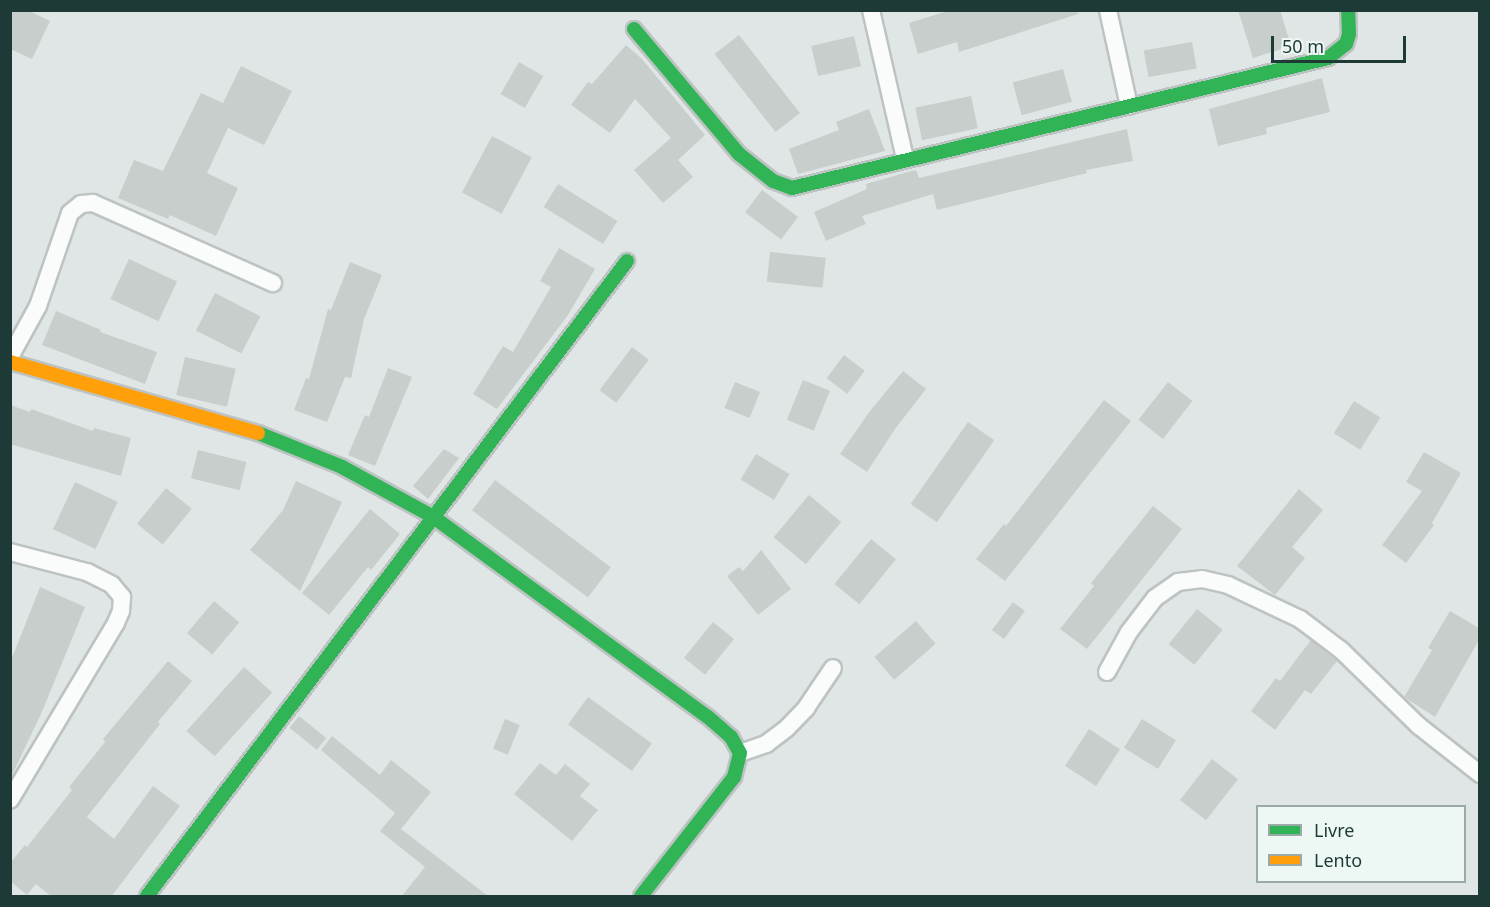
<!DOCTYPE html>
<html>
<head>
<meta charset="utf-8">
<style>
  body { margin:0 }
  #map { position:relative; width:1490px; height:907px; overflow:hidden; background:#e0e6e5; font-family:"Noto Sans",sans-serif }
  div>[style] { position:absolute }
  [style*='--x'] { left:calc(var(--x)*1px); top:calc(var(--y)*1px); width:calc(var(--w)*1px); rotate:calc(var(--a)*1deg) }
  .building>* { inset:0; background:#c7cecc; transform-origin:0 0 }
  .roads { filter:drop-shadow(2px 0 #bdc3c2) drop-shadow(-2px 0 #bdc3c2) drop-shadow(0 2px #bdc3c2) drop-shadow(0 -2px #bdc3c2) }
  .street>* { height:16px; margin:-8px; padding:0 8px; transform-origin:8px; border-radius:8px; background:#fafbfb }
  .fast>* { height:14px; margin:-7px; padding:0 7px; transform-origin:7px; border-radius:7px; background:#30b455 }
  .slow>* { height:14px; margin:-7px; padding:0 7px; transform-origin:7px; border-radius:7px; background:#ff9f0a }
  span { translate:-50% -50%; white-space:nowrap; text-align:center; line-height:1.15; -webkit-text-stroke:4.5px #edf7f3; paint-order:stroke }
  .frame { position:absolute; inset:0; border:12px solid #1d3a36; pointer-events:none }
  .legend { position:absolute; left:1256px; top:805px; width:210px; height:78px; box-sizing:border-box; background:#edf7f3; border:2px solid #9aaba7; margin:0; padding:8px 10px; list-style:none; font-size:18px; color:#1d3a36 }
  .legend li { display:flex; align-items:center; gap:12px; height:30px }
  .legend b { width:30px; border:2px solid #9aaba7 }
  .scale { position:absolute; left:1271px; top:36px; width:135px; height:27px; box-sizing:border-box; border:3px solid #1d3a36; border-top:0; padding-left:8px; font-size:18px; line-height:21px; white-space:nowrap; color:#1d3a36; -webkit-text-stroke:4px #edf7f3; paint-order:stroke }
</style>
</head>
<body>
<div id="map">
  <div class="building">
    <i style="clip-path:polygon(14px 10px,27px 10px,50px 21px,32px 59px,10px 49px,10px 17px)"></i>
    <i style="clip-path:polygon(951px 10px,1077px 10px,1078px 14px,959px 52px,957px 42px,918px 54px,909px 23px)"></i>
    <i style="clip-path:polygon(1238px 10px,1280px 10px,1291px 46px,1253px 58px)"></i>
    <i style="left:739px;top:35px;width:99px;height:31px;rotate:52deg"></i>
    <i style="left:854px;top:36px;width:31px;height:44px;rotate:77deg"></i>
    <i style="left:1192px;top:42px;width:27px;height:49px;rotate:80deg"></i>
    <i style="clip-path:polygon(626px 45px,642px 59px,705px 135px,678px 160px,693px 177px,663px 203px,634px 170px,671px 138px,635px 99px,610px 133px,571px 105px,588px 82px,592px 84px)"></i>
    <i style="left:519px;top:62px;width:28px;height:37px;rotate:30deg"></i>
    <i style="clip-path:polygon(241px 66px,292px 91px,264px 145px,228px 128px,207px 173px,238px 188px,216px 236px,170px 215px,168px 219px,118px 198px,134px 160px,163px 171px,201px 93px,223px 103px)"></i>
    <i style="left:1063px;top:69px;width:34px;height:52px;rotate:75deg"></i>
    <i style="clip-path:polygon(1322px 78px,1330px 112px,1266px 128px,1267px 134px,1218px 146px,1209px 109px)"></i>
    <i style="left:971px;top:96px;width:33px;height:57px;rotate:78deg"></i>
    <i style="clip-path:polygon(869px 109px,885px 151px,798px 174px,789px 149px,839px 130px,836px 122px)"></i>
    <i style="clip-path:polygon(1127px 129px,1133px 161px,1086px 170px,1087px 173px,937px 210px,933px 194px,862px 216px,866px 224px,826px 241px,814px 212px,867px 189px,866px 184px,908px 172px,916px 170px,919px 178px)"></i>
    <i style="left:492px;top:136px;width:45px;height:64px;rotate:28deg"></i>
    <i style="left:558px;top:184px;width:70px;height:27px;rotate:32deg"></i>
    <i style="left:762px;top:190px;width:45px;height:28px;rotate:37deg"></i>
    <i style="clip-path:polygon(559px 248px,595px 269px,568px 315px,497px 409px,473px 394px,503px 346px,513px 352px,551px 287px,540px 281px)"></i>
    <i style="left:770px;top:252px;width:56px;height:30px;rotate:6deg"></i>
    <i style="left:129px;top:259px;width:53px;height:44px;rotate:25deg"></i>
    <i style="clip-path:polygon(350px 262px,382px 275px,364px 319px,351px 378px,345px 377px,327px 422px,294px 410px,306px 378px,309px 379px,328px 309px,331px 310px)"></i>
    <i style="left:215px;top:293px;width:51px;height:42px;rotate:27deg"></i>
    <i style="clip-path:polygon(56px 311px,101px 330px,100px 332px,157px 352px,145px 384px,42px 345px)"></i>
    <i style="left:632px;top:347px;width:21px;height:54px;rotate:37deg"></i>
    <i style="left:844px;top:355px;width:26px;height:29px;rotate:37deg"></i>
    <i style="left:185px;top:357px;width:52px;height:39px;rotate:13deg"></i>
    <i style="clip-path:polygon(388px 368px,412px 377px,375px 466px,348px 455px,365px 415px,369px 417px)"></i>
    <i style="clip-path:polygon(903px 371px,926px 389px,895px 429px,867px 472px,840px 454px,870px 411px)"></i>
    <i style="left:803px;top:380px;width:29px;height:43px;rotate:22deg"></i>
    <i style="left:735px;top:382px;width:27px;height:28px;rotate:22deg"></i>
    <i style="left:1168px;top:382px;width:31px;height:48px;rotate:38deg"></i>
    <i style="clip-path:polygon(1104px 400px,1131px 421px,1005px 581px,976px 559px,1004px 524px,1006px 526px)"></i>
    <i style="left:1354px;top:401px;width:31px;height:38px;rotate:32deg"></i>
    <i style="clip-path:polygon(10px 405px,30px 412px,31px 409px,93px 431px,94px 428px,131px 438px,121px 476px,10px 444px)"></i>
    <i style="left:968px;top:422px;width:32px;height:100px;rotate:35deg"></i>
    <i style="clip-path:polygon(444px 449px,459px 458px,428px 499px,413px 486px)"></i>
    <i style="left:198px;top:450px;width:50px;height:29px;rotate:14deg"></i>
    <i style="clip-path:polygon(1424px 452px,1461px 473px,1432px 523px,1434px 525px,1406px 563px,1382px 545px,1422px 491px,1406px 482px)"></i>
    <i style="left:756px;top:454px;width:39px;height:30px;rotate:31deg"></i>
    <i style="left:495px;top:480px;width:145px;height:38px;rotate:37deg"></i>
    <i style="clip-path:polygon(296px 481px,342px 502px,300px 591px,250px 550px,283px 510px)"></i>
    <i style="left:75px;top:482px;width:47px;height:52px;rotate:25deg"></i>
    <i style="left:166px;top:488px;width:33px;height:46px;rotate:39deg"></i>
    <i style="clip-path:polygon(1299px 489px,1323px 510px,1292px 547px,1305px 558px,1275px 595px,1237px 566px)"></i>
    <i style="left:809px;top:495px;width:42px;height:55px;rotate:40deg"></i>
    <i style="clip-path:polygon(1153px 506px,1182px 529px,1087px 649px,1060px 629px,1094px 586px,1091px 583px)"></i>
    <i style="clip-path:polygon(370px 509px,400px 534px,371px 570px,368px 567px,329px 615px,302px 593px)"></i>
    <i style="left:871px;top:539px;width:32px;height:58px;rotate:39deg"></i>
    <i style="clip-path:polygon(761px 550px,791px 589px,758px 615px,727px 576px,739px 567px,743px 571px)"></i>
    <i style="clip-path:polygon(40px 587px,85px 607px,41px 714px,10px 779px,10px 663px)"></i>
    <i style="left:214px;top:601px;width:33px;height:42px;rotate:40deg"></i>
    <i style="left:1013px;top:602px;width:15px;height:35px;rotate:37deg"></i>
    <i style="left:1197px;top:609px;width:33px;height:45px;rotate:39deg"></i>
    <i style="clip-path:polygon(1450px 611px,1479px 628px,1479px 640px,1435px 717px,1404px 697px,1432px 650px,1428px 648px)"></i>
    <i style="left:916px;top:621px;width:30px;height:55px;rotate:49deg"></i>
    <i style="left:713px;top:622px;width:27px;height:46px;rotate:39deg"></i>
    <i style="clip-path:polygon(1311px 640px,1337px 661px,1311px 694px,1305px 690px,1275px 730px,1251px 711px,1276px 678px,1280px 681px)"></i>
    <i style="clip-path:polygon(168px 661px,192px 681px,158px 722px,160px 724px,87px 817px,114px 839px,153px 786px,180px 806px,111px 897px,52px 897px,36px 884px,27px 895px,10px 881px,10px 863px,25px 845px,27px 847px,72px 790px,69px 787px,105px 742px,103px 739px)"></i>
    <i style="left:244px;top:667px;width:38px;height:86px;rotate:42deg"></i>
    <i style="left:588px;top:697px;width:79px;height:34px;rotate:36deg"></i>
    <i style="left:299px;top:716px;width:35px;height:15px;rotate:39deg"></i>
    <i style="left:505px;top:719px;width:16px;height:32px;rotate:22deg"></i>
    <i style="left:1142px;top:719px;width:40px;height:34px;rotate:32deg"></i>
    <i style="left:1089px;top:729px;width:37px;height:44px;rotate:33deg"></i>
    <i style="clip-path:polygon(332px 736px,380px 775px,391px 760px,431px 792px,401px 829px,489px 897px,401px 897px,425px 867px,380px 831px,395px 813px,321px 750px)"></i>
    <i style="left:1212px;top:759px;width:33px;height:52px;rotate:38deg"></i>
    <i style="clip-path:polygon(540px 763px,556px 775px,565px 764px,590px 784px,580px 796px,598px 810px,572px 841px,514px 794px)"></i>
  </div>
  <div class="roads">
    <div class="street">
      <i style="--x:871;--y:10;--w:153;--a:77.1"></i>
      <i style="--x:1108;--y:10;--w:98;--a:77.7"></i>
      <i style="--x:10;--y:357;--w:58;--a:-61.2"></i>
      <i style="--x:38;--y:306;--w:98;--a:-71"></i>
      <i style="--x:70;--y:213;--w:14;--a:-39"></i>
      <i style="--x:81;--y:204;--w:12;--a:-5"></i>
      <i style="--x:93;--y:203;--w:197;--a:24"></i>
      <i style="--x:10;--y:552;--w:80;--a:14.6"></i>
      <i style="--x:87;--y:572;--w:28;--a:27"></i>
      <i style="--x:112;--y:585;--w:16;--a:50"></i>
      <i style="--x:122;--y:597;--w:14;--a:94"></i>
      <i style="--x:121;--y:611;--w:13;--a:113"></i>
      <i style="--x:116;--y:623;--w:206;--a:120.9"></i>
      <i style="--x:1107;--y:672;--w:46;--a:-61.2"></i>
      <i style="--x:1129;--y:632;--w:43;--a:-52.6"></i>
      <i style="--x:1155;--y:598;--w:28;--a:-35"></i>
      <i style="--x:1178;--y:582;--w:24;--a:-7"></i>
      <i style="--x:1202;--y:579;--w:27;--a:13"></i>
      <i style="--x:1228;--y:585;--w:80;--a:25.3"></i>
      <i style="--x:1300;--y:619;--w:51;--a:37.1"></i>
      <i style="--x:1341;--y:650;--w:109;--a:44.3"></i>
      <i style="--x:1419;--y:726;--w:78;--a:38.2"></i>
      <i style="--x:740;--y:753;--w:28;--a:-19"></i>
      <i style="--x:766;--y:744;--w:26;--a:-37"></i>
      <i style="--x:787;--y:728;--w:28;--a:-46"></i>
      <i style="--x:806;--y:708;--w:48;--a:-56"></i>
    </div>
    <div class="fast">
      <i style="--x:634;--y:29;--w:163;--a:50"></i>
      <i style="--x:739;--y:154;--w:43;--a:38.5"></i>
      <i style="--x:773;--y:181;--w:20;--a:20"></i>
      <i style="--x:792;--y:188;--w:552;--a:-13.63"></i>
      <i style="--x:1328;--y:58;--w:23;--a:-38"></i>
      <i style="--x:1346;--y:44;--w:10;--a:-73"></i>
      <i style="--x:1349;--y:34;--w:24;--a:-92"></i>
      <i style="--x:258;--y:433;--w:91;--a:22"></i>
      <i style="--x:342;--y:467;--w:102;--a:28.6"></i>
      <i style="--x:432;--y:516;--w:341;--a:36.1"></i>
      <i style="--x:708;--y:717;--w:30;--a:41"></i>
      <i style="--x:731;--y:737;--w:18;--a:61"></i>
      <i style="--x:740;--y:753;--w:25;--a:104"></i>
      <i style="--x:734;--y:777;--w:151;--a:128"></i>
      <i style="--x:147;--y:896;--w:796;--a:-52.91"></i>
    </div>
    <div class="slow">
      <i style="--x:10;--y:362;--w:258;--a:16"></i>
    </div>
  </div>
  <div class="frame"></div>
  <ul class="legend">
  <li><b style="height:8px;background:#30b455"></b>Livre</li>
  <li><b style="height:8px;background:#ff9f0a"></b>Lento</li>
  </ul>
  <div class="scale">50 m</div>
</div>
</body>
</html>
